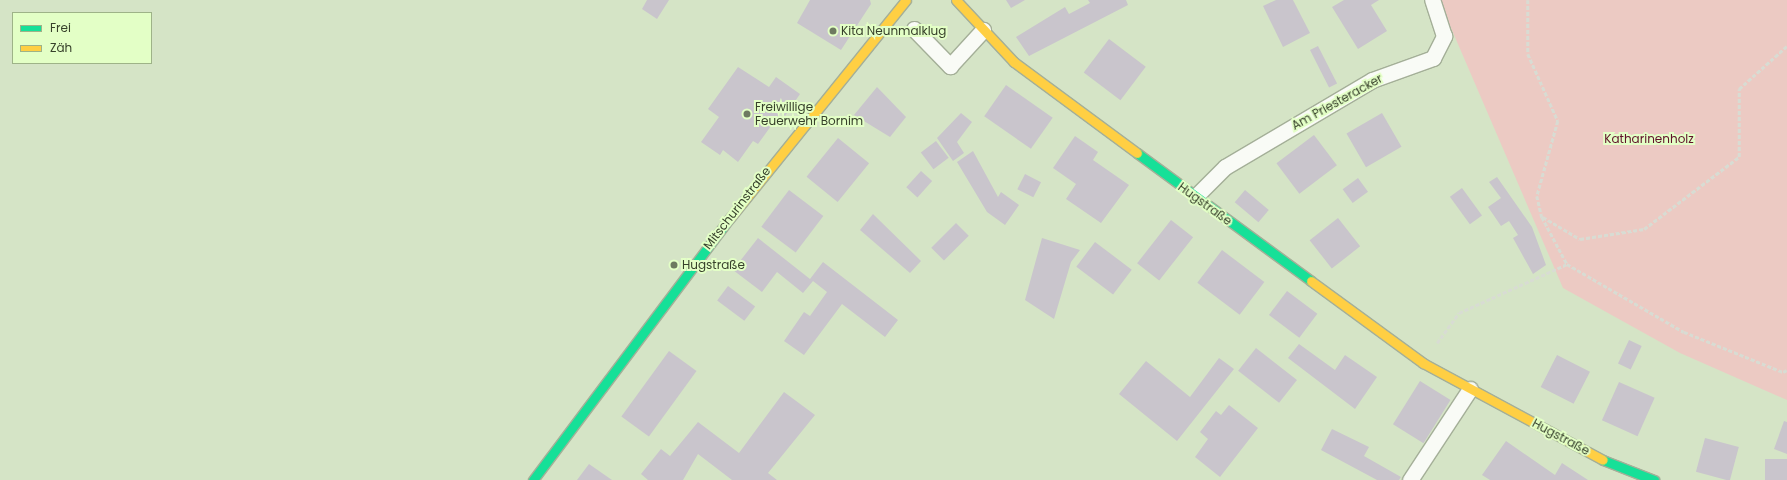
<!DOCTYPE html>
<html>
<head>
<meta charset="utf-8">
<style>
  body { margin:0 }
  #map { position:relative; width:1787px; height:480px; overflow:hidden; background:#d5e4c6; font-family:Poppins,sans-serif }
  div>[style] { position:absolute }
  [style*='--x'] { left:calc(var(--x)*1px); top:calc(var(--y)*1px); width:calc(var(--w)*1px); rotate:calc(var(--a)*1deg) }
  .green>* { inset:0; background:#eccac3 }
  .building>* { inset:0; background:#c9c5cc; transform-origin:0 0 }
  .path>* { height:2.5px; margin-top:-1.25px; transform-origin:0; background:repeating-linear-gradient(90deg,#d8dcd3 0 4px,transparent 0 6px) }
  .roads { filter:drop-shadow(1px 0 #a4af98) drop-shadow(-1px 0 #a4af98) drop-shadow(0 1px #a4af98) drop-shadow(0 -1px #a4af98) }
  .lane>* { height:15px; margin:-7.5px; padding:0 7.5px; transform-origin:7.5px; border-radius:7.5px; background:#f9fbf6 }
  .fast>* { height:9px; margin:-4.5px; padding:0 4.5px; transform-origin:4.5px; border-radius:4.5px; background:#16e098 }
  .slow>* { height:9px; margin:-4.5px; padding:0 4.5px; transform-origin:4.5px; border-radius:4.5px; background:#ffcf43 }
  .dots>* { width:11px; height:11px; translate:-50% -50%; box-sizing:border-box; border:2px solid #e3ffc6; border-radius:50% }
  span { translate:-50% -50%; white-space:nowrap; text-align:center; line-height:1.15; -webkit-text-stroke:4px #e3ffc6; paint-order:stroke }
  .poi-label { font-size:12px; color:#37412b }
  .left { translate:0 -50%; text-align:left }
  .street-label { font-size:12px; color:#37412b }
  .park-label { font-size:12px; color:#5f1129 }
  .legend { position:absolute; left:12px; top:12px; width:140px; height:52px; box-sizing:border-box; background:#e3ffc6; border:1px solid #9eb388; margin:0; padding:5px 7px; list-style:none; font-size:12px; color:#37412b }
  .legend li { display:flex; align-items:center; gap:8px; height:20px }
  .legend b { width:20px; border:1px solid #9eb388 }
</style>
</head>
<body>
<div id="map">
  <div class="green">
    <i style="clip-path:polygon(1439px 0,1787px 0,1787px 400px,1680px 353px,1563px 288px)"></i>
  </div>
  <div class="building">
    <i style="clip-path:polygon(647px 0,669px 0,657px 19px,642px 9px)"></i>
    <i style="clip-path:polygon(810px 0,870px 0,871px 4px,841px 50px,797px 23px)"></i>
    <i style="clip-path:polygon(1006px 0,1025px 0,1011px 8px)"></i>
    <i style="clip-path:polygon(1088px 0,1126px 0,1128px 5px,1029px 56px,1016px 37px,1065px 7px,1069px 14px,1090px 3px)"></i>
    <i style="clip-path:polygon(1276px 0,1293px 0,1310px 33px,1283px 47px,1263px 6px)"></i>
    <i style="clip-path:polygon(1344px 0,1379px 0,1371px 5px,1387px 31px,1358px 49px,1332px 7px)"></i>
    <i style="left:1109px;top:39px;width:46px;height:42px;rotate:37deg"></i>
    <i style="left:1318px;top:46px;width:42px;height:9px;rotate:63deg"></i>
    <i style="clip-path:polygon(738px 67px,769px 87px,776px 77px,800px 94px,785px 116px,781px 112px,758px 144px,753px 141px,738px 162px,723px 150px,720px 155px,701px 142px,719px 117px,708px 109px)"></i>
    <i style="left:1006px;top:85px;width:57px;height:38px;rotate:35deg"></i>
    <i style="clip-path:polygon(877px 87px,906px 117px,890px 137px,854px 115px)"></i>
    <i style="clip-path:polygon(961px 113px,972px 122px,957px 142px,964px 153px,953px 161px,937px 138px)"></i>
    <i style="left:1382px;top:113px;width:39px;height:41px;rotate:60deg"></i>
    <i style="left:1314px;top:135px;width:38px;height:47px;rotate:53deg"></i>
    <i style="clip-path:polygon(1075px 136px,1098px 152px,1093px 160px,1129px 185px,1101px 223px,1066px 199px,1076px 184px,1053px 168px)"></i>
    <i style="left:838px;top:138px;width:40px;height:50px;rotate:39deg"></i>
    <i style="left:936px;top:141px;width:21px;height:19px;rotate:53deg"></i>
    <i style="clip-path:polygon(973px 151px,998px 197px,1001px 192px,1019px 205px,1005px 225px,987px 212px,957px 162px)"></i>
    <i style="left:921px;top:171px;width:15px;height:22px;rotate:42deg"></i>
    <i style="left:1025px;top:174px;width:18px;height:17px;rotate:27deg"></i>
    <i style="clip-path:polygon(1497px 177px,1532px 227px,1546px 265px,1533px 274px,1513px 238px,1518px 235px,1509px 221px,1501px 226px,1488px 207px,1501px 198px,1489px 182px)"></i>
    <i style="left:1358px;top:178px;width:17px;height:19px;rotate:54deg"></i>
    <i style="left:1462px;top:188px;width:34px;height:15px;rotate:54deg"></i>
    <i style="left:789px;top:190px;width:43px;height:46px;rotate:37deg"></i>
    <i style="left:1245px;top:190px;width:31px;height:16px;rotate:40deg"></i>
    <i style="clip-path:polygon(873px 214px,921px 261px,910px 273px,860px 230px)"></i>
    <i style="left:1338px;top:218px;width:36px;height:36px;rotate:52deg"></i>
    <i style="left:1171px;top:220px;width:28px;height:55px;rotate:38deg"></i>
    <i style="left:956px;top:223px;width:18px;height:35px;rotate:45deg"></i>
    <i style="clip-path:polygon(758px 238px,810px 279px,823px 262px,898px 320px,885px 337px,842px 304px,804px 355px,784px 341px,804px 312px,810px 316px,827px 292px,813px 281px,803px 293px,777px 272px,762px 292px,733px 270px)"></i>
    <i style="clip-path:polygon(1042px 238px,1080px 250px,1071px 262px,1054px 319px,1025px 300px)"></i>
    <i style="left:1095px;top:242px;width:46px;height:31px;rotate:37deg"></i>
    <i style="left:1222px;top:250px;width:53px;height:41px;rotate:37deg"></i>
    <i style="left:728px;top:286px;width:34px;height:18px;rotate:37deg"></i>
    <i style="left:1287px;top:291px;width:38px;height:30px;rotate:37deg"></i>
    <i style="left:1629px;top:340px;width:14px;height:26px;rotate:25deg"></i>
    <i style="clip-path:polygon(1299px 344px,1335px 370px,1345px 355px,1377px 377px,1355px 409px,1288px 358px)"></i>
    <i style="left:1256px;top:348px;width:52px;height:29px;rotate:38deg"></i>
    <i style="left:669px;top:351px;width:34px;height:81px;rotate:36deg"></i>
    <i style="left:1557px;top:355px;width:37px;height:36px;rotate:27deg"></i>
    <i style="clip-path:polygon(1219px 358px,1234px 369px,1177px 441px,1119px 394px,1146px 361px,1190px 397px)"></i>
    <i style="left:1420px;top:381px;width:36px;height:51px;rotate:32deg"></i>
    <i style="left:1619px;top:382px;width:39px;height:42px;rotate:24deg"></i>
    <i style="clip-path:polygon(784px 392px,815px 415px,768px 473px,777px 480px,732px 480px,698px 454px,683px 480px,648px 480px,641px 474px,661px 449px,670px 456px,698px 422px,739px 453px)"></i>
    <i style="clip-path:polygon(1229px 405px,1258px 428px,1220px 477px,1195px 457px,1208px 439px,1200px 432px,1216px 411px,1221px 415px)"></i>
    <i style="clip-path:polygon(1784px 421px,1787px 422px,1787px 454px,1774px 449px)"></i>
    <i style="clip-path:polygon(1332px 429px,1369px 447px,1364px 456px,1401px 477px,1399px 480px,1377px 480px,1321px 450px)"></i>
    <i style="left:1705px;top:438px;width:35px;height:35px;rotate:15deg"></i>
    <i style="clip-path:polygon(1506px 441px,1555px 475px,1562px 463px,1588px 480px,1490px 480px,1482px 475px)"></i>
    <i style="left:1765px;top:459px;width:22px;height:21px"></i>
    <i style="clip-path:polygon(589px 464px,612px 480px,577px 480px)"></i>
  </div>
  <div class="path">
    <i style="--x:1528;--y:0;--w:54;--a:90"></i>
    <i style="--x:1528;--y:54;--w:73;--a:65.9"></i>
    <i style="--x:1558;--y:121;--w:78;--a:105.6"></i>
    <i style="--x:1537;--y:196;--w:22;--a:77"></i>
    <i style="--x:1542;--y:217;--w:53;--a:62"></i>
    <i style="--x:1567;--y:264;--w:135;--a:30.2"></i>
    <i style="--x:1684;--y:332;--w:107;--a:22"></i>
    <i style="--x:1783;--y:372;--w:4;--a:-27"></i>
    <i style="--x:1543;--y:217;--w:43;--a:30.7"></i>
    <i style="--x:1580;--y:239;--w:65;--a:-8.9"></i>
    <i style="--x:1644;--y:229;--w:119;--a:-37.2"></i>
    <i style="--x:1739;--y:157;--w:68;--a:-90"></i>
    <i style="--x:1739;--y:89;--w:64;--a:-41.9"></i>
    <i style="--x:1437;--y:343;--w:37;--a:-54"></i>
    <i style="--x:1459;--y:313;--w:119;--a:-24.4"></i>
  </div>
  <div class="roads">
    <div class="lane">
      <i style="--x:914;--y:29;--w:52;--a:45.8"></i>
      <i style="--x:950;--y:66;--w:49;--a:-47.5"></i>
      <i style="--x:1196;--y:196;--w:41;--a:-45"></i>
      <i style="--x:1225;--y:167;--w:171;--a:-30.6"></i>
      <i style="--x:1372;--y:80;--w:65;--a:-19.8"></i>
      <i style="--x:1433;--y:58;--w:25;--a:-63"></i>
      <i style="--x:1444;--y:36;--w:38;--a:-108"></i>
      <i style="--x:1410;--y:480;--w:109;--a:-56.6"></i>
    </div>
    <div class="fast">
      <i style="--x:1137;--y:153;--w:216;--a:36.3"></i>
      <i style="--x:1603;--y:460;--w:55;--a:21.4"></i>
      <i style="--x:533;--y:480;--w:328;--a:-53.1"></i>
    </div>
    <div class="slow">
      <i style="--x:956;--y:0;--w:85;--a:46.9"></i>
      <i style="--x:1014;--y:62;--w:153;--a:36.5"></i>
      <i style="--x:730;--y:218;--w:280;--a:-51.1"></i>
      <i style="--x:1311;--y:281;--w:139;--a:36.2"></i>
      <i style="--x:1423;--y:363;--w:204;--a:28.3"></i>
    </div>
  </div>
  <div class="dots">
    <i style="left:833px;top:31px;background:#6e7a61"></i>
    <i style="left:747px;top:114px;background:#6e7a61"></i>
    <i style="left:674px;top:265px;background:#6e7a61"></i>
  </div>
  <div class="poi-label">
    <span class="left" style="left:841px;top:31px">Kita Neunmalklug</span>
    <span class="left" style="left:755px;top:114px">Freiwillige<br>Feuerwehr Bornim</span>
    <span class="left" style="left:682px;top:265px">Hugstraße</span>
  </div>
  <div class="street-label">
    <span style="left:1337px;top:102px;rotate:-29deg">Am Priesteracker</span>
    <span style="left:1205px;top:204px;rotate:36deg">Hugstraße</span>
    <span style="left:737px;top:208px;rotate:-52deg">Mitschurinstraße</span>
    <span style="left:1561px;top:437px;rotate:28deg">Hugstraße</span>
  </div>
  <div class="park-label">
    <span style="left:1649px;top:139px">Katharinenholz</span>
  </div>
  <ul class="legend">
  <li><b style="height:5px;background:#16e098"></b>Frei</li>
  <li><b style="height:5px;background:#ffcf43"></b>Zäh</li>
  </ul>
</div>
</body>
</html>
